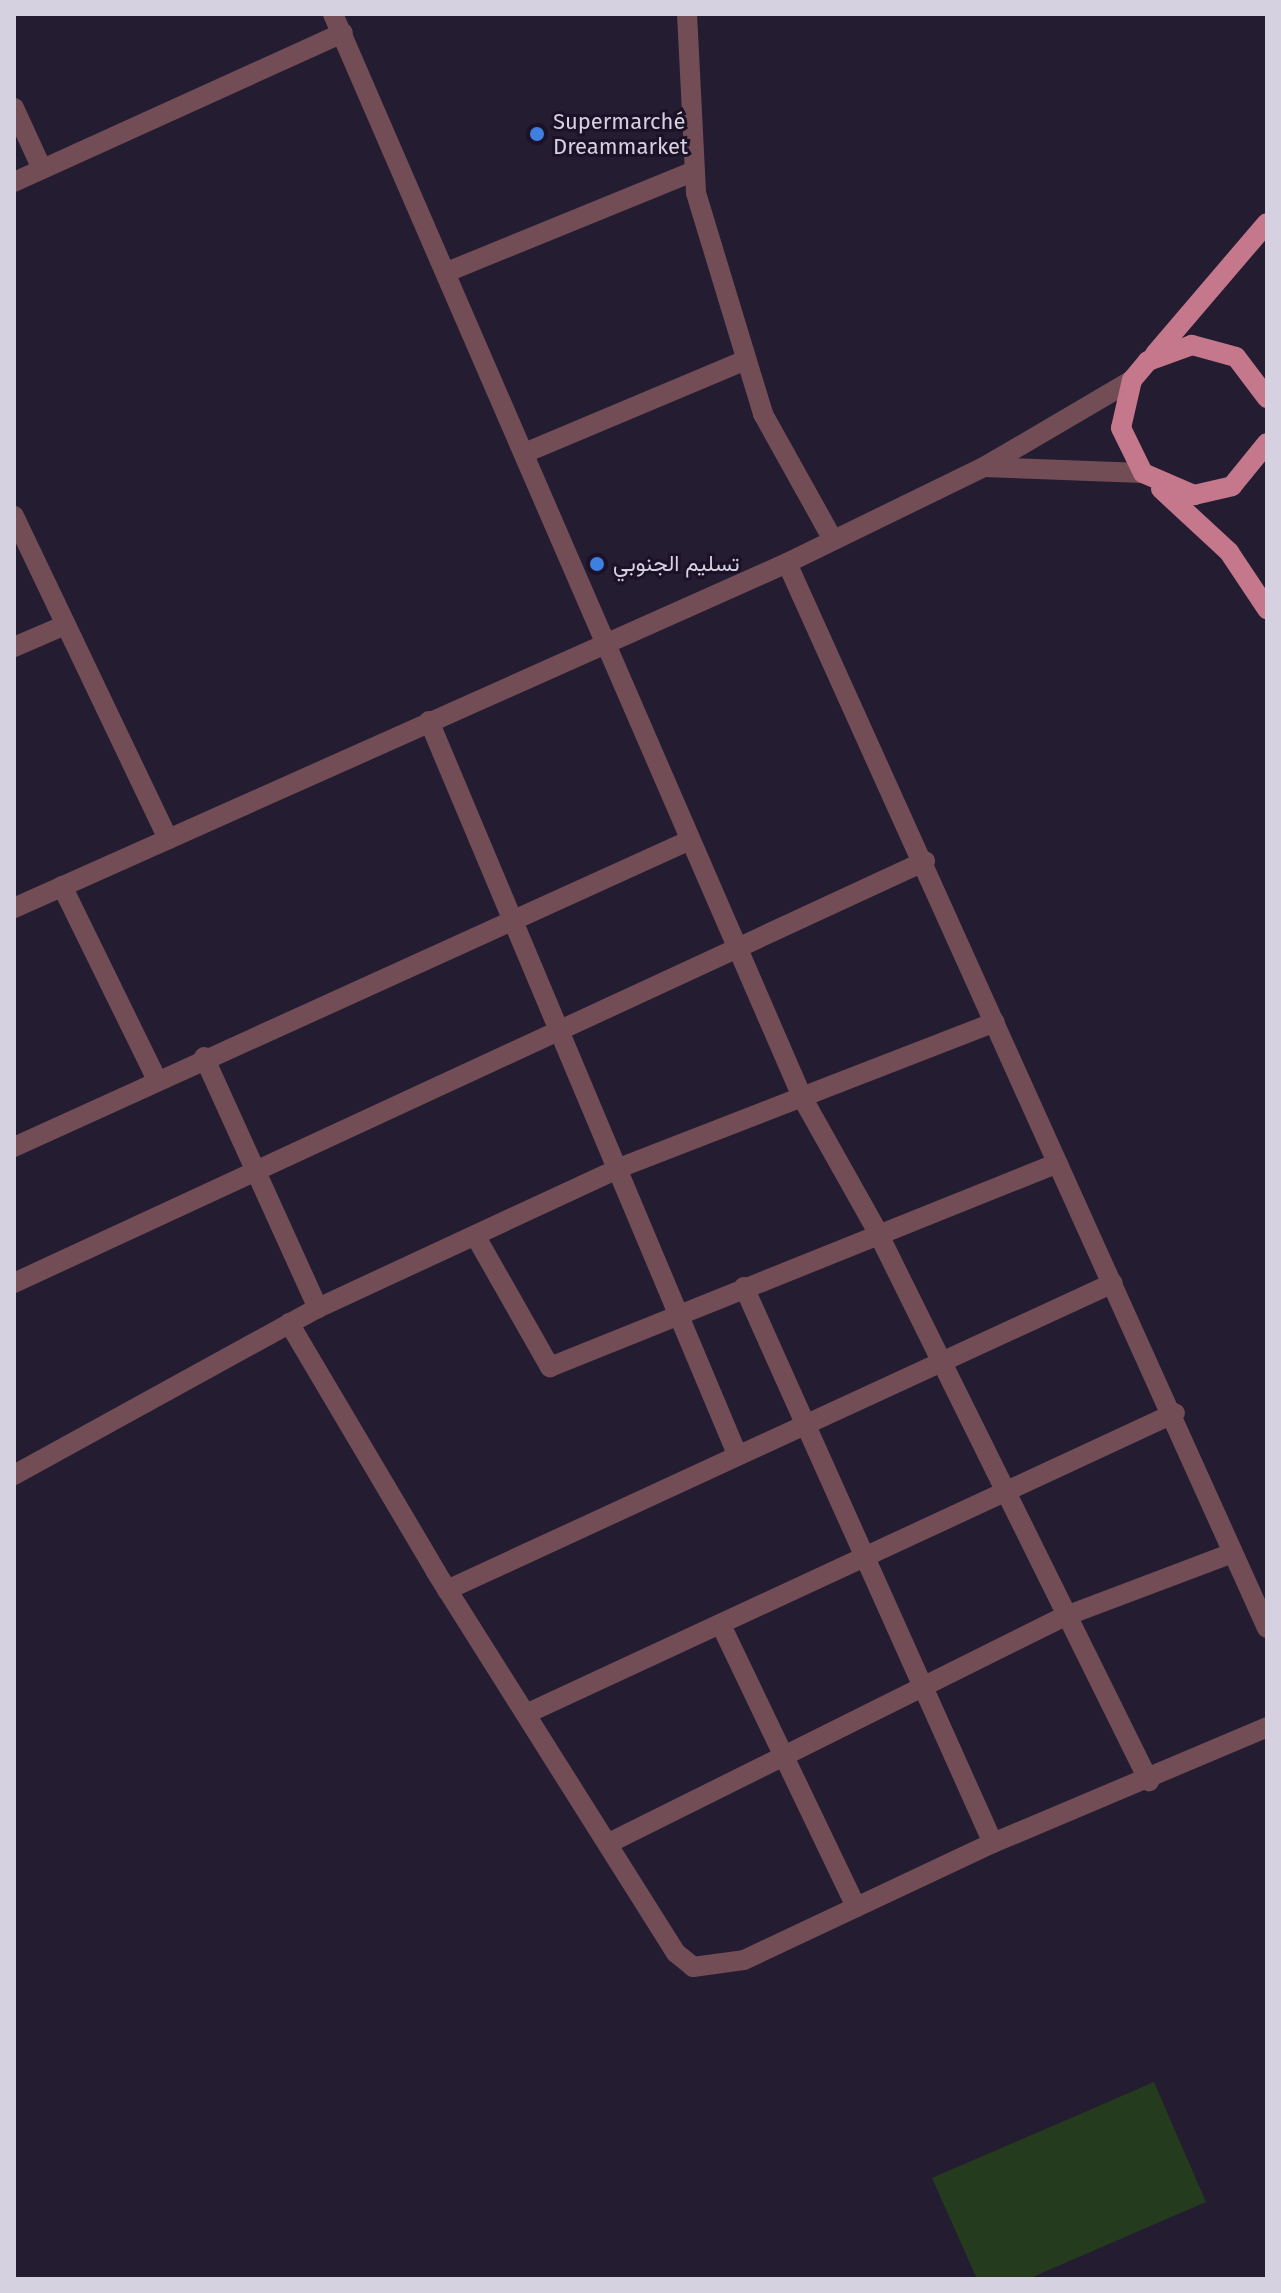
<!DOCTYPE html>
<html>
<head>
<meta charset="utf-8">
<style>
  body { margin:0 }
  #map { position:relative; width:1281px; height:2293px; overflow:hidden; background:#241c31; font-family:"Fira Sans",Vazirmatn,sans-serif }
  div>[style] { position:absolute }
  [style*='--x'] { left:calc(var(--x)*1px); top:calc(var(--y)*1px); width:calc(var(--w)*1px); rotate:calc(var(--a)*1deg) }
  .green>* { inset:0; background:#243b1e }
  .minor>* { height:20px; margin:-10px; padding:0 10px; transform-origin:10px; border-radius:10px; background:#734d56 }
  .major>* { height:20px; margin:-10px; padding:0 10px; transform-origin:10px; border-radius:10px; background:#c5788c }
  .dots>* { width:22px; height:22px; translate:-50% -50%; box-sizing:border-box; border:4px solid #1b1227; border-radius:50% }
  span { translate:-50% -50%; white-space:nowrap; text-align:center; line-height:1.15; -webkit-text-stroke:6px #1b1227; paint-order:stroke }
  .poi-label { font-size:22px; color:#d6d1e0 }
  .left { translate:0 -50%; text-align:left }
  .frame { position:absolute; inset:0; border:16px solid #d6d1e0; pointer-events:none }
</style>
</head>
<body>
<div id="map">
  <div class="green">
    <i style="clip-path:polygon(1154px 2082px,1206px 2202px,1028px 2279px,977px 2279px,932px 2178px)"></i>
  </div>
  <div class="minor">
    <i style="--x:333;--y:14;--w:1182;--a:66.58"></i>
    <i style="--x:803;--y:1099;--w:151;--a:60.7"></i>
    <i style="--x:877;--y:1231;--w:614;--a:63.69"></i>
    <i style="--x:687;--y:14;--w:179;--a:87.1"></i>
    <i style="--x:696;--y:193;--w:231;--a:73.1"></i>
    <i style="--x:763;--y:414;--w:142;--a:60.9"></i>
    <i style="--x:14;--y:108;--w:67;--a:65.3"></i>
    <i style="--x:14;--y:182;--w:361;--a:-24.4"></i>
    <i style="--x:447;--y:272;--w:267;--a:-22.2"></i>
    <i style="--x:527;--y:452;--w:238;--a:-22.8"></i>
    <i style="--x:984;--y:467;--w:159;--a:2.2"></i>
    <i style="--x:14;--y:516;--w:358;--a:64.5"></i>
    <i style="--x:787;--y:563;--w:1168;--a:65.74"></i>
    <i style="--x:14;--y:647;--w:56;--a:-23.3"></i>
    <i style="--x:429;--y:721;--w:795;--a:67.21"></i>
    <i style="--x:62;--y:886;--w:214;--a:63.9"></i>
    <i style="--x:14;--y:908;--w:846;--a:-24.05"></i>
    <i style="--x:787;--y:563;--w:219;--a:-26"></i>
    <i style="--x:984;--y:467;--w:172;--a:-30.4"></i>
    <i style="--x:204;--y:1057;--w:276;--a:65.6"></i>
    <i style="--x:14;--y:1147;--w:742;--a:-24.42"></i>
    <i style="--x:476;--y:1237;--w:150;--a:60.4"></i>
    <i style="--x:550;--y:1367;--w:547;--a:-21.88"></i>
    <i style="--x:14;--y:1283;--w:1004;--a:-24.85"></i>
    <i style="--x:744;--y:1287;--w:609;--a:65.88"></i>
    <i style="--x:289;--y:1323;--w:289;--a:59.4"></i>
    <i style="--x:436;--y:1572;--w:450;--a:57.8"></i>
    <i style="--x:676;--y:1953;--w:22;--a:39"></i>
    <i style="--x:693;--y:1967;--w:51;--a:-7.8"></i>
    <i style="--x:744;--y:1960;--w:275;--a:-25.2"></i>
    <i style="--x:993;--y:1843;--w:298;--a:-22.9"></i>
    <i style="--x:14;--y:1475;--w:347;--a:-28.8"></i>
    <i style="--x:318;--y:1308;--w:332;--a:-24.9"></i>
    <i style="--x:619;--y:1168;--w:403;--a:-21.2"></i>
    <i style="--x:447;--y:1590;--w:733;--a:-24.75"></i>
    <i style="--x:721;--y:1625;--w:313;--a:64.4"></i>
    <i style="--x:528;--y:1713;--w:713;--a:-24.88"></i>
    <i style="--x:611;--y:1842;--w:505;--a:-26.46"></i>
    <i style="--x:1063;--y:1617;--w:178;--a:-20.7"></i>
  </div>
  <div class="major">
    <i style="--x:1155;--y:354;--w:172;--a:-49.5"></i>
    <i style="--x:1267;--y:398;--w:51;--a:-127.1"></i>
    <i style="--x:1236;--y:357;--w:46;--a:-164.7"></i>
    <i style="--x:1192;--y:345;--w:47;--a:160"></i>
    <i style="--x:1148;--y:361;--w:25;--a:130"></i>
    <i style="--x:1132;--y:380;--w:49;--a:102.9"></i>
    <i style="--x:1121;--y:428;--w:50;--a:63.9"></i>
    <i style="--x:1143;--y:473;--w:56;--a:23.3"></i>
    <i style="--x:1194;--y:495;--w:39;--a:-13"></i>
    <i style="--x:1232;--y:486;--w:55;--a:-50.9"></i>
    <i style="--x:1161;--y:489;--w:93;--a:42.8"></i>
    <i style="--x:1229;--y:552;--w:69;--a:56.3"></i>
  </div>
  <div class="dots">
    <i style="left:537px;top:134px;background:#3f7fe0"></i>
    <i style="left:597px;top:564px;background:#3f7fe0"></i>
  </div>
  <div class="poi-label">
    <span class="left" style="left:553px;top:134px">Supermarché<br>Dreammarket</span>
    <span class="left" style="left:613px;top:564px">تسليم الجنوبي</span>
  </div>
  <div class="frame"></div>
</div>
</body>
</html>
